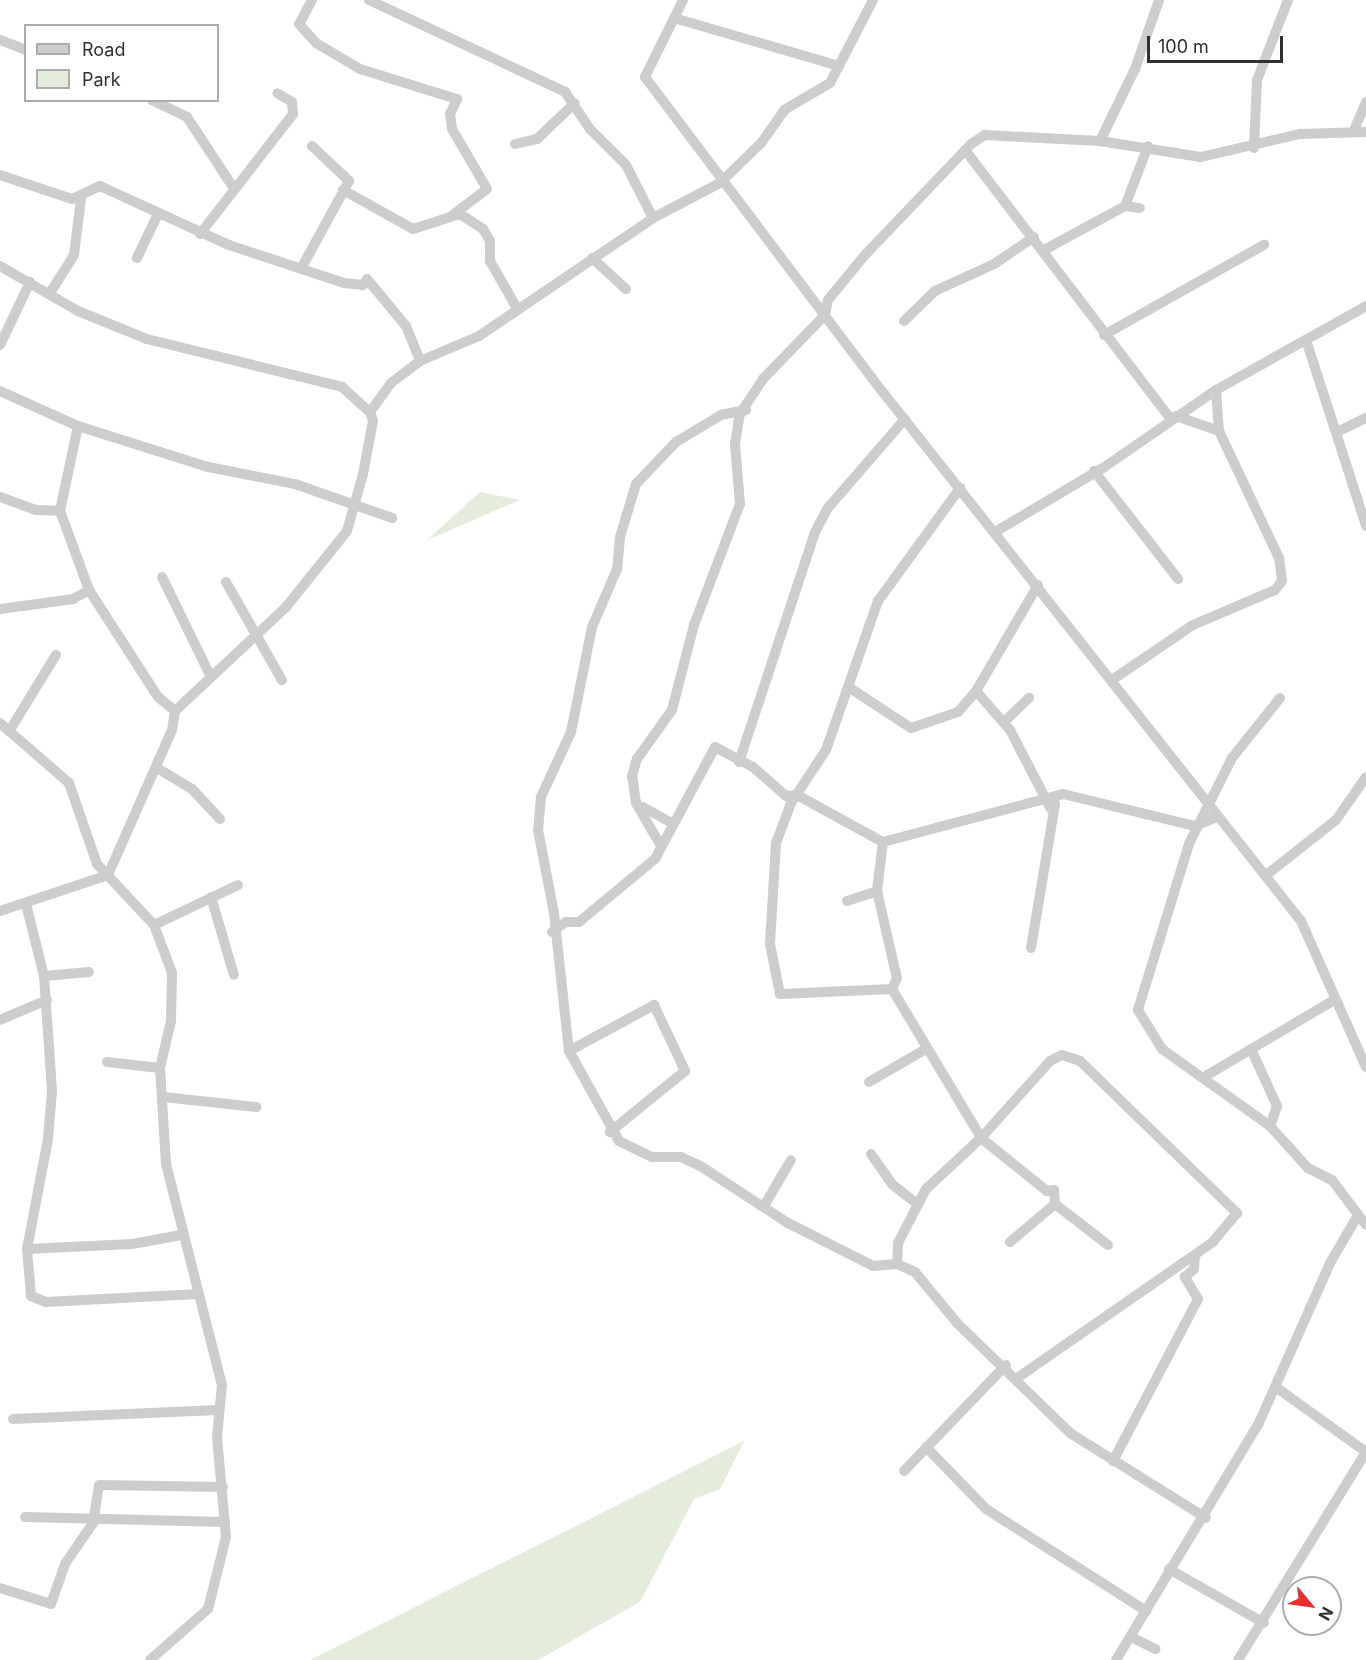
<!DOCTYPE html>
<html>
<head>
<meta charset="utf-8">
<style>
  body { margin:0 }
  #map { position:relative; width:1366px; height:1660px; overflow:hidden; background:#fff; font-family:Inter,sans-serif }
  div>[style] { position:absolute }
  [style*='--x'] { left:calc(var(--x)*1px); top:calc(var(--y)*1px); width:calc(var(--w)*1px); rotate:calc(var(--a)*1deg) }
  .green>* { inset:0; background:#e4eddd }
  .minor>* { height:10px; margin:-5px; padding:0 5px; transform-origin:5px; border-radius:5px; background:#cdcdcd }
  span { translate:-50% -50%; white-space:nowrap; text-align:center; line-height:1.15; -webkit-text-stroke:6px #fff; paint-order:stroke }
  .legend { position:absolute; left:24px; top:24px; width:195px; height:78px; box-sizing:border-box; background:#fff; border:2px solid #acacac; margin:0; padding:8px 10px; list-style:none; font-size:18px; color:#303030 }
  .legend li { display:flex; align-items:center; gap:12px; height:30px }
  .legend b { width:30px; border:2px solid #acacac }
  .north { position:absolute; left:1282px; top:1576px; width:60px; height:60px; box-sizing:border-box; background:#fff; border:2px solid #acacac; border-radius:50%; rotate:119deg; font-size:16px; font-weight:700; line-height:24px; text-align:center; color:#303030 }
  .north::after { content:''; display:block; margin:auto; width:21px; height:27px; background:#eb2d2d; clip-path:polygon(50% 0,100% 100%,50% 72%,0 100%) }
  .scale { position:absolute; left:1147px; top:36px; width:136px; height:27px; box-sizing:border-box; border:3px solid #303030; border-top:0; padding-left:8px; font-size:18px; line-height:21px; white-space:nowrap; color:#303030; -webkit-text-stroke:4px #fff; paint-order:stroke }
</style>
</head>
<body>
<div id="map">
  <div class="green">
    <i style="clip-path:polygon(480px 492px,520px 500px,427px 540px)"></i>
    <i style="clip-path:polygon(744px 1441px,720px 1489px,694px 1499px,640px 1602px,538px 1660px,310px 1660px)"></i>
  </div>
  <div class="minor">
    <i style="--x:312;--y:0;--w:27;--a:118"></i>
    <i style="--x:299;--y:24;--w:25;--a:48"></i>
    <i style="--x:316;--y:43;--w:51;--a:30.6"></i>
    <i style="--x:360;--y:69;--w:102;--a:17.2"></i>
    <i style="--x:457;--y:99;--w:17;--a:115"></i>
    <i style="--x:450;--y:114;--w:15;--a:82"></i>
    <i style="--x:452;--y:129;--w:69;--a:59.7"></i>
    <i style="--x:487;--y:189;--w:46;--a:142.9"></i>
    <i style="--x:369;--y:0;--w:217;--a:25.1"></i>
    <i style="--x:565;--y:92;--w:45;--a:56"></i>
    <i style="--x:590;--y:129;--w:51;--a:45"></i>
    <i style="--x:626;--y:165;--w:59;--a:63"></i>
    <i style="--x:683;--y:0;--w:86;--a:116.3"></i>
    <i style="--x:645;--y:77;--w:393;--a:53"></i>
    <i style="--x:882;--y:391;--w:676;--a:51.67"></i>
    <i style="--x:1301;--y:921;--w:160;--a:66"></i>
    <i style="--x:674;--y:18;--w:172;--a:16.2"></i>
    <i style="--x:0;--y:40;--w:28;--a:21"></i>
    <i style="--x:152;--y:100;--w:39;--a:26"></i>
    <i style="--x:187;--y:117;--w:84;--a:56.7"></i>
    <i style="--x:1355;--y:128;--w:28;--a:-67"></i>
    <i style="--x:1100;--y:141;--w:80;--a:-64.1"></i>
    <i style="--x:1135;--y:69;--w:73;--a:-70.8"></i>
    <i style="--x:515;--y:144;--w:23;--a:-13"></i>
    <i style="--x:537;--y:139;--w:52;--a:-43.5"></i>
    <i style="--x:1254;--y:148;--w:68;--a:-87.5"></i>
    <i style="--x:1257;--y:80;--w:86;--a:-68.8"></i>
    <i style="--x:965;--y:150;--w:339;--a:52.6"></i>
    <i style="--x:0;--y:175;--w:76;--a:18.4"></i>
    <i style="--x:72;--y:199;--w:31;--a:-25"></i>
    <i style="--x:100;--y:186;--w:142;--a:24.6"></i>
    <i style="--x:229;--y:245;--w:121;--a:18.3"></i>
    <i style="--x:344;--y:283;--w:19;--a:6"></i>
    <i style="--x:363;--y:285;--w:7;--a:-56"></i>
    <i style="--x:367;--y:279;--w:61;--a:50.3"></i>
    <i style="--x:406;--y:326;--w:38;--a:68"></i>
    <i style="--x:343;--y:190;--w:80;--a:29.1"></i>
    <i style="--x:413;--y:229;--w:49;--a:-17.7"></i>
    <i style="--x:460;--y:214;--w:27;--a:33"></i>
    <i style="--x:483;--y:229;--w:14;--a:60"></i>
    <i style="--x:490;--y:241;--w:20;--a:90"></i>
    <i style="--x:490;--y:261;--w:56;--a:60.3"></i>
    <i style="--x:1125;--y:206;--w:64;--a:-69"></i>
    <i style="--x:200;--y:234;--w:152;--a:-52.2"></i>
    <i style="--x:293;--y:114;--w:12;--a:-95"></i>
    <i style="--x:292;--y:102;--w:17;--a:-149"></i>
    <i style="--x:1044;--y:250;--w:92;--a:-28.5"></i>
    <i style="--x:1125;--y:206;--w:15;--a:8"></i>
    <i style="--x:137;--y:258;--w:49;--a:-64.5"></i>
    <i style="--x:592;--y:258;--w:46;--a:42.4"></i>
    <i style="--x:303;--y:265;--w:96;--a:-61.3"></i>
    <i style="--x:349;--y:181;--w:51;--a:-136.6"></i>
    <i style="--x:0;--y:266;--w:90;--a:30"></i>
    <i style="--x:78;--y:311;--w:74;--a:22.1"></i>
    <i style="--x:147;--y:339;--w:201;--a:13.8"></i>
    <i style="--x:342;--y:387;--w:38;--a:42"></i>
    <i style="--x:50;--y:293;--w:45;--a:-57.7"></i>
    <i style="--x:74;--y:255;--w:56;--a:-82.9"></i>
    <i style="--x:904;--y:321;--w:43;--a:-44.1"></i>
    <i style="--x:935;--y:291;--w:65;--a:-24.6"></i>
    <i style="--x:994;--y:264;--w:48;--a:-34"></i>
    <i style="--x:1104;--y:335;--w:184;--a:-29.4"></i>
    <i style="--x:1307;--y:343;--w:192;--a:72.1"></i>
    <i style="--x:0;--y:345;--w:70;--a:-64.5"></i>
    <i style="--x:0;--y:391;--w:85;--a:24.2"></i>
    <i style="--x:78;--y:426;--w:136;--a:17.5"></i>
    <i style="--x:208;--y:467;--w:89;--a:11.1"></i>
    <i style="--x:295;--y:484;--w:103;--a:19.3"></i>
    <i style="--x:746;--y:410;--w:25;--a:169"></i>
    <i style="--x:721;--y:415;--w:52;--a:149"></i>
    <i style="--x:676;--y:442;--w:58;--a:133.6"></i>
    <i style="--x:636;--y:484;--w:55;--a:106.8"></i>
    <i style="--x:620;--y:537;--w:32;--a:95"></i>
    <i style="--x:617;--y:569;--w:63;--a:113.3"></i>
    <i style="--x:592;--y:627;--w:107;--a:101.3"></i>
    <i style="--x:571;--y:732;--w:72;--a:114.8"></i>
    <i style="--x:541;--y:797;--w:33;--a:95"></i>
    <i style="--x:538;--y:830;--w:85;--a:79.1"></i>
    <i style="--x:554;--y:913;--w:139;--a:83.8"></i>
    <i style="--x:569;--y:1051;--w:103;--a:60.9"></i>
    <i style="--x:619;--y:1141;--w:37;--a:26"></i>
    <i style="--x:652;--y:1157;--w:29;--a:0"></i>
    <i style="--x:681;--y:1157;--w:23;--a:25"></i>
    <i style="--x:702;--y:1167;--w:103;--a:33.1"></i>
    <i style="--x:788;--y:1223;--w:95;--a:26.8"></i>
    <i style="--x:873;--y:1266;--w:24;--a:-5"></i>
    <i style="--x:897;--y:1264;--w:20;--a:24"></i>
    <i style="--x:915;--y:1272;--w:66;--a:50.5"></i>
    <i style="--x:957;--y:1323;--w:158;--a:44.2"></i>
    <i style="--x:1070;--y:1433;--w:160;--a:32"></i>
    <i style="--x:1176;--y:416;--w:46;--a:19.2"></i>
    <i style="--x:78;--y:426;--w:87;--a:102"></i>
    <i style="--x:60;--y:511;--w:84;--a:69.8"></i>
    <i style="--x:89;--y:590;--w:127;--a:57.2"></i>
    <i style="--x:158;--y:697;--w:22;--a:39"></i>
    <i style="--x:1339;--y:431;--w:30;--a:-26"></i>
    <i style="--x:1094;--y:471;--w:137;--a:52.1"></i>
    <i style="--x:0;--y:497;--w:38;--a:20"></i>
    <i style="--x:36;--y:510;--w:24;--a:2"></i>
    <i style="--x:995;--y:532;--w:126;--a:-30.7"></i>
    <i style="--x:1103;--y:468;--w:137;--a:-34.6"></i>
    <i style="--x:1216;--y:390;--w:172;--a:-29.2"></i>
    <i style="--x:162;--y:577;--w:107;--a:63.9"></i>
    <i style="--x:226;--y:582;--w:113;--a:60.3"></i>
    <i style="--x:1038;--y:585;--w:123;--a:120.3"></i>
    <i style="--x:976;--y:691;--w:52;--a:48.9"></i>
    <i style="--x:1010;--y:730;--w:89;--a:62.6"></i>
    <i style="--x:0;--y:609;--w:74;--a:-7.8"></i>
    <i style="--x:73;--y:599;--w:18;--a:-29"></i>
    <i style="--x:1112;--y:680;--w:98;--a:-34.2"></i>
    <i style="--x:1193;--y:625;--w:89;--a:-23.1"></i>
    <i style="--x:1275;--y:590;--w:11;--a:-52"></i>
    <i style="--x:1282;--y:581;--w:23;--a:-97"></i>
    <i style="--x:1279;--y:558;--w:140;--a:-115.3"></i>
    <i style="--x:1219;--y:431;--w:41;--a:-94.2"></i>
    <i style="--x:850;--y:688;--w:73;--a:33.3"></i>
    <i style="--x:911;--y:728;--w:50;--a:-18.8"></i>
    <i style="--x:958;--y:712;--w:28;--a:-49"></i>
    <i style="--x:1280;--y:698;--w:77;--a:128.7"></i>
    <i style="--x:1232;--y:758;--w:96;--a:116.6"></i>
    <i style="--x:1189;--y:844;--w:174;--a:107.1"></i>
    <i style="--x:1138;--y:1010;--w:46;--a:58.4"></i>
    <i style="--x:1162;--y:1049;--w:133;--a:35.5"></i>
    <i style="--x:1270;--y:1126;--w:57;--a:47.9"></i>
    <i style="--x:1308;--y:1168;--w:27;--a:27"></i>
    <i style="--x:1332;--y:1180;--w:56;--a:52.9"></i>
    <i style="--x:1004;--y:722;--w:35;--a:-44"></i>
    <i style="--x:0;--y:723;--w:91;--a:41"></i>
    <i style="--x:69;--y:783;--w:86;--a:70.9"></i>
    <i style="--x:97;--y:864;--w:83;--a:46.9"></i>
    <i style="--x:154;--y:925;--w:51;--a:69.4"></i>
    <i style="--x:172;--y:973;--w:48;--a:91.2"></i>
    <i style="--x:171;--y:1021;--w:48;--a:103.2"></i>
    <i style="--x:160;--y:1068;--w:96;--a:86.4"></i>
    <i style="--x:166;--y:1164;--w:228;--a:75.8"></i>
    <i style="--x:222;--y:1385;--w:52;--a:95.5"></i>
    <i style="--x:217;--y:1437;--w:100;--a:84.9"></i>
    <i style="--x:226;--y:1537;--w:74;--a:104"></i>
    <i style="--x:208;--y:1609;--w:77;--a:138.7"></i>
    <i style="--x:10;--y:730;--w:88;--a:-58.5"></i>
    <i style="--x:739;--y:762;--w:242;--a:-71.7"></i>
    <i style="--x:815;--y:532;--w:26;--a:-62"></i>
    <i style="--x:827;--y:509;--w:119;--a:-49.1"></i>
    <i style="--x:157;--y:768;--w:41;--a:31"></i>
    <i style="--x:192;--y:789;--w:41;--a:47"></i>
    <i style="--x:643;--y:807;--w:33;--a:29"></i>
    <i style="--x:883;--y:842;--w:49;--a:97"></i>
    <i style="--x:877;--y:891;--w:89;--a:77.1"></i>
    <i style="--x:897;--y:978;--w:12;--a:114"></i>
    <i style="--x:892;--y:989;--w:112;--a:177.4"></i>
    <i style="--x:780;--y:994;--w:51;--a:-101.3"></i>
    <i style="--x:770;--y:944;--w:101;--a:-86.6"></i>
    <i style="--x:776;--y:843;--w:43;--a:-69.4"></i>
    <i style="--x:791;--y:803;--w:64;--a:-56.6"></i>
    <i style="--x:826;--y:750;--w:158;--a:-70.8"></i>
    <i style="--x:878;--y:601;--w:140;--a:-54"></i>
    <i style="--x:661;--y:846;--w:50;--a:-120.2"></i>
    <i style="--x:636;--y:803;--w:27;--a:-98"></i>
    <i style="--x:632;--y:776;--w:18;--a:-74"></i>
    <i style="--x:637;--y:759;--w:60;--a:-54.5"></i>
    <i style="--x:672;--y:710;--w:88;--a:-75.5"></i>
    <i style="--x:694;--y:625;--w:129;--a:-69.2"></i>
    <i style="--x:740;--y:504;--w:60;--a:-94.8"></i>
    <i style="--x:735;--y:444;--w:30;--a:-81"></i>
    <i style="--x:740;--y:414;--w:42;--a:-56.7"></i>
    <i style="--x:763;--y:379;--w:89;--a:-45.9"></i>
    <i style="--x:825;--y:315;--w:15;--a:-79"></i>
    <i style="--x:828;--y:300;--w:58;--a:-50.6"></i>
    <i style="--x:865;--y:255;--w:153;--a:-46.3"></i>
    <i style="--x:971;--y:144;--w:17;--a:-33"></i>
    <i style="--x:985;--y:135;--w:115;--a:3"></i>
    <i style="--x:1100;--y:141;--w:102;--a:9"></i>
    <i style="--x:1201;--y:157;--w:102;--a:-13.1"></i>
    <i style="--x:1300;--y:134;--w:66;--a:-1.7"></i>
    <i style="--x:1265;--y:876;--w:90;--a:-38.3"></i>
    <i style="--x:1336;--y:820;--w:52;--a:-55.1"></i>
    <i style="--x:211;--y:897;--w:81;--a:73.6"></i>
    <i style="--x:847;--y:901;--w:32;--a:-18"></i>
    <i style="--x:26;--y:904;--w:74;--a:76"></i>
    <i style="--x:44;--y:976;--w:115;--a:86"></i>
    <i style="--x:52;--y:1091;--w:48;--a:94.8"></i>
    <i style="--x:48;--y:1139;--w:112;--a:100.8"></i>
    <i style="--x:27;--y:1249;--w:47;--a:85.1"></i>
    <i style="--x:31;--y:1296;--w:16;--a:22"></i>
    <i style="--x:46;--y:1302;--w:152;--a:-3"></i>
    <i style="--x:0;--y:911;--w:114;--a:-18.4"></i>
    <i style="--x:108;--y:875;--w:158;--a:-66.2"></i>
    <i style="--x:172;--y:730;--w:19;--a:-81"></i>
    <i style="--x:175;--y:711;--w:152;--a:-43.1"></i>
    <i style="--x:286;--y:607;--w:97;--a:-51.2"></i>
    <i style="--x:347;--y:531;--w:59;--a:-74.3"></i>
    <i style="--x:363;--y:474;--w:54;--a:-79.3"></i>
    <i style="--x:373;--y:421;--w:9;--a:-108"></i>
    <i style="--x:370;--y:412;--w:36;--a:-54"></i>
    <i style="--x:391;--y:383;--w:36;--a:-37"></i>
    <i style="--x:420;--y:361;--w:64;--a:-23"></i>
    <i style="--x:479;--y:336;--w:210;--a:-34.1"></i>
    <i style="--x:653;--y:218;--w:76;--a:-27.6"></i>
    <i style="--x:720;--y:183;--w:59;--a:-44.3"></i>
    <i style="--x:762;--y:142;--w:39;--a:-55"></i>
    <i style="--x:784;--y:110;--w:53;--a:-30.4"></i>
    <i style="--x:830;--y:83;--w:93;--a:-62.6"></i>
    <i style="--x:154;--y:925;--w:93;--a:-25.5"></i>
    <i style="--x:552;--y:932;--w:17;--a:-36"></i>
    <i style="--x:566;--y:922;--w:13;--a:0"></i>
    <i style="--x:579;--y:922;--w:99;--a:-39.7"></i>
    <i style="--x:655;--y:859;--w:127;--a:-61.8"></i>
    <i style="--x:715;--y:747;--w:43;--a:27.8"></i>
    <i style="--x:753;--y:767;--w:44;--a:41.3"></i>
    <i style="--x:786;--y:796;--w:11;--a:-5"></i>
    <i style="--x:797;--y:795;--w:98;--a:28.7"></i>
    <i style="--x:883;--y:842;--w:186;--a:-14.9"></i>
    <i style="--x:1063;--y:794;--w:135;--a:13.7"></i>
    <i style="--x:1194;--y:826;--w:22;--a:-21"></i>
    <i style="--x:1031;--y:948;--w:146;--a:-80.5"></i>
    <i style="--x:44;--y:976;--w:45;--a:-5.1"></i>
    <i style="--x:892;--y:989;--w:174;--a:59.1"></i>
    <i style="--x:981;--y:1138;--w:85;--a:38.8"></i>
    <i style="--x:1047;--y:1191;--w:7;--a:-8"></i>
    <i style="--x:1054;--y:1190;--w:14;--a:86"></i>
    <i style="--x:1055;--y:1204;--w:59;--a:139.8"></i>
    <i style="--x:0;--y:1020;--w:51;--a:-23.1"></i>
    <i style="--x:1251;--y:1049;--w:63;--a:65.5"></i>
    <i style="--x:1277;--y:1106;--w:21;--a:109"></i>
    <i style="--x:569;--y:1051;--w:97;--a:-28.4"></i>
    <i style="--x:654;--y:1005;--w:73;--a:64.8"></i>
    <i style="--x:685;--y:1071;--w:97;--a:140.9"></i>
    <i style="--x:107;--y:1062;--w:53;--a:6.5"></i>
    <i style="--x:1204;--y:1077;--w:151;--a:-30.6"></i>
    <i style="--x:869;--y:1082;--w:66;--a:-30.1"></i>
    <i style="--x:163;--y:1097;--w:94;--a:6.1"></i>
    <i style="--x:871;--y:1154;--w:38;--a:55"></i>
    <i style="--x:893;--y:1185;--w:29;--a:38"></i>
    <i style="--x:1055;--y:1204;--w:67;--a:37.7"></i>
    <i style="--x:764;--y:1206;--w:53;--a:-59.6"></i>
    <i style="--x:27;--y:1249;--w:105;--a:-2.7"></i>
    <i style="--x:132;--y:1244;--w:50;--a:-10.4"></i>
    <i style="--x:897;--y:1264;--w:21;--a:-87"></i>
    <i style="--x:898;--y:1243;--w:61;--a:-62.6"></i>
    <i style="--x:926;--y:1189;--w:75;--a:-42.8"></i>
    <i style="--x:981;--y:1138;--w:103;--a:-48.1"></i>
    <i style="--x:1050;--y:1061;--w:13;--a:-27"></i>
    <i style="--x:1062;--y:1055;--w:19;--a:18"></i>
    <i style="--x:1080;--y:1061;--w:219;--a:44.1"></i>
    <i style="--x:1237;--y:1213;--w:38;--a:130"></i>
    <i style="--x:1213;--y:1242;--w:240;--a:145.2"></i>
    <i style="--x:1277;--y:1388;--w:110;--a:35.7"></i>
    <i style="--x:13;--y:1419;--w:205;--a:-2.5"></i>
    <i style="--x:926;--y:1447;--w:86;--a:45.9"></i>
    <i style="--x:986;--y:1509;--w:190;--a:32.5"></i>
    <i style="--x:1113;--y:1461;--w:183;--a:-62.3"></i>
    <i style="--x:1198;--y:1299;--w:26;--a:-121"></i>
    <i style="--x:1185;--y:1277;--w:12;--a:-42"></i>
    <i style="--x:1194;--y:1269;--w:14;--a:-86"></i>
    <i style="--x:904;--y:1471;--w:147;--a:-46.1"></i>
    <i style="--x:25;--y:1517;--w:200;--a:1.4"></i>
    <i style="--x:1169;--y:1569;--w:109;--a:29.6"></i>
    <i style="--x:0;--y:1588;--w:53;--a:17.4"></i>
    <i style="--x:51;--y:1604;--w:42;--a:-70.7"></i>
    <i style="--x:65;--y:1564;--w:50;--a:-55.7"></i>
    <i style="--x:93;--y:1523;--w:38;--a:-81"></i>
    <i style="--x:99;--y:1485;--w:124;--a:0.9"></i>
    <i style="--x:1133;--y:1638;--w:25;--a:26"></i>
    <i style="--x:1116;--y:1660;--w:275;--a:-58.9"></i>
    <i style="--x:1258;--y:1425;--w:177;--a:-66"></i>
    <i style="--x:1330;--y:1263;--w:53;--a:-59.6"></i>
    <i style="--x:1238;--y:1660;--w:244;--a:-58.4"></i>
  </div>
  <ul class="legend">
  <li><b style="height:8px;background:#cdcdcd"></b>Road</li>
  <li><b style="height:16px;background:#e4eddd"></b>Park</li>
  </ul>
  <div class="north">N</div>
  <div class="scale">100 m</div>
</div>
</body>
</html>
